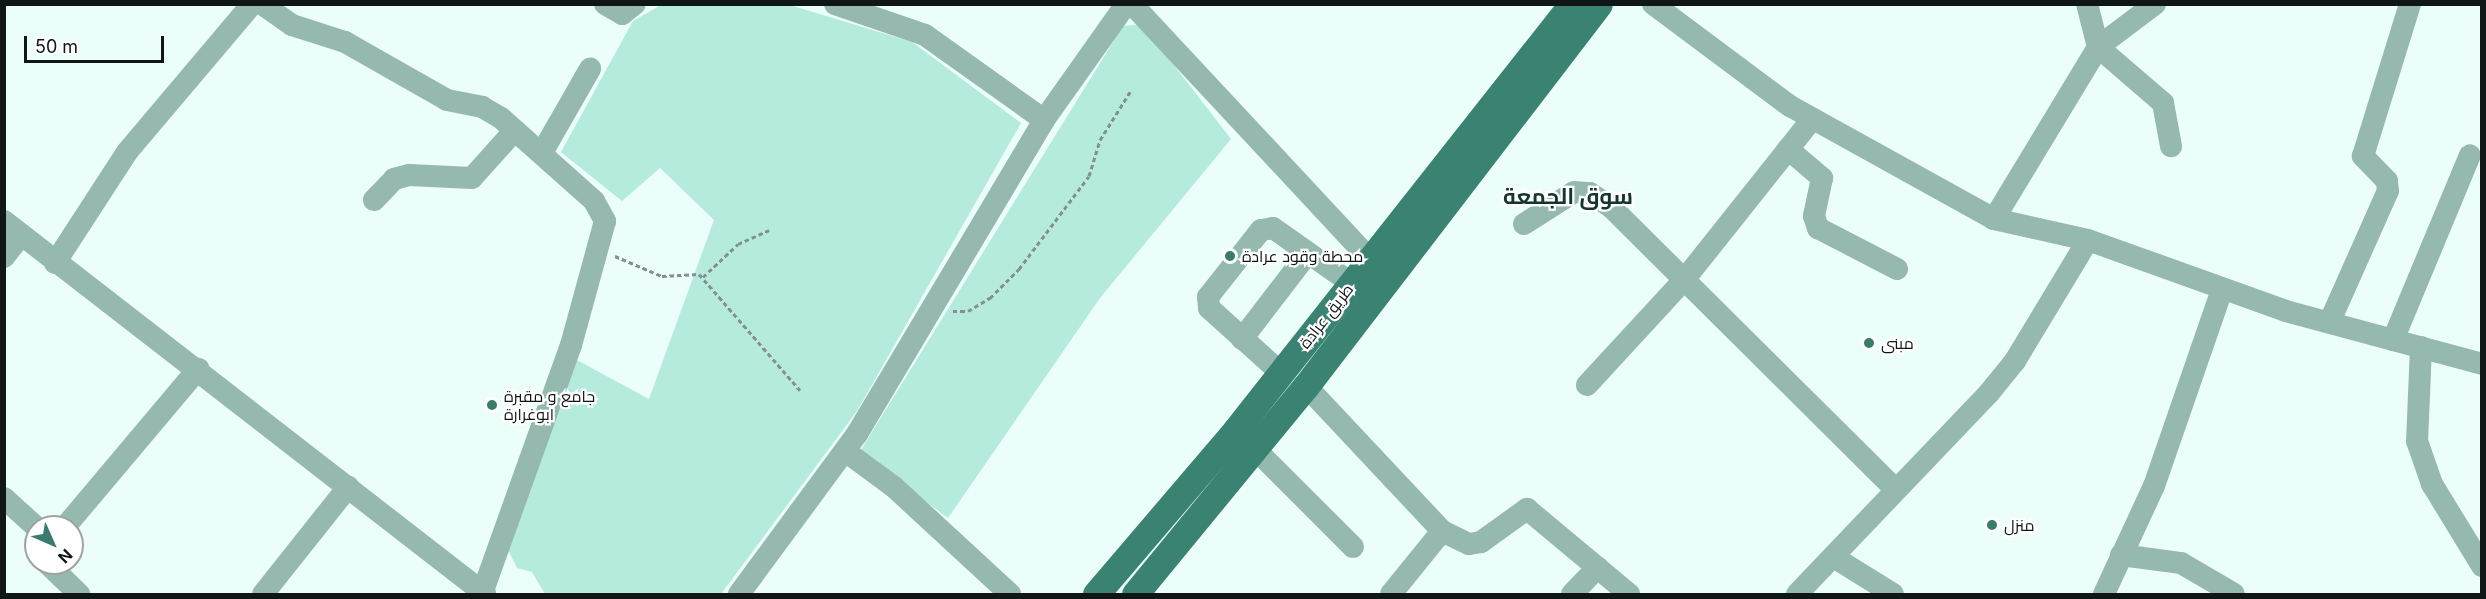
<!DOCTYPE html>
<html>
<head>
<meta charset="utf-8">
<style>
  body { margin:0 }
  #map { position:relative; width:2486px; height:599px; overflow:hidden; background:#ecfef9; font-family:Inter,Cairo,sans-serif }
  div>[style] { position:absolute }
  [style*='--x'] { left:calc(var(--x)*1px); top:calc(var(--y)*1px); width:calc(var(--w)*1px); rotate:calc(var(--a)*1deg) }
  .green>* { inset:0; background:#b5ebdc }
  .path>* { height:3px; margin-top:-1.5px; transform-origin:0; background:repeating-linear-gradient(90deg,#84908d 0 4.5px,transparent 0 7.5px) }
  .minor>* { height:22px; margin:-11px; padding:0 11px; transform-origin:11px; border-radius:11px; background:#95b9af }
  .major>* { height:27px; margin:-13.5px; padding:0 13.5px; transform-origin:13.5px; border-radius:13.5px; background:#3a8272 }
  .dots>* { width:16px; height:16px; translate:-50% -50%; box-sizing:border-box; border:3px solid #fff; border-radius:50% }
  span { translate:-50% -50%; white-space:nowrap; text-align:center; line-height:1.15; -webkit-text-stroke:4.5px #fff; paint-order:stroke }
  .poi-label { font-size:16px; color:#101615 }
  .left { translate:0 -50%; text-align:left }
  .street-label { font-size:16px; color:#101615 }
  .district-label { font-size:22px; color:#15352d; font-weight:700 }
  .frame { position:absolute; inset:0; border:6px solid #101615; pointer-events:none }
  .north { position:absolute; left:24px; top:515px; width:60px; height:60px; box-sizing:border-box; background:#fff; border:2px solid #9fa2a1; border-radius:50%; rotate:135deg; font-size:16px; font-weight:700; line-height:24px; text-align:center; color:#101615 }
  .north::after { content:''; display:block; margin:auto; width:21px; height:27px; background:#397b6c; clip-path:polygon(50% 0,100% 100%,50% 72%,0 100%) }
  .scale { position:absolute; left:24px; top:36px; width:140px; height:27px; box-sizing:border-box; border:3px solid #101615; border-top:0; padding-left:8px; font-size:18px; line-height:21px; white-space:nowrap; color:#101615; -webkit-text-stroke:4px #fff; paint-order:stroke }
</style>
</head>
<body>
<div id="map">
  <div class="green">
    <i style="clip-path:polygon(661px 5px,790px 5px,912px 42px,1021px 123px,857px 411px,721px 594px,545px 594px,532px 572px,517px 568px,508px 550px,575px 359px,649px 399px,714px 220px,660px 168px,622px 201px,561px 152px,633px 21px)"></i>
    <i style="clip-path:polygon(1142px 24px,1231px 139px,1100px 298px,948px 518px,859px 453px,1123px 26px)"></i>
  </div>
  <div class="path">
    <i style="--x:615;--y:256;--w:51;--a:23.1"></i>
    <i style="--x:662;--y:276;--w:37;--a:-3"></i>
    <i style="--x:699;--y:274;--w:154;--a:49"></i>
    <i style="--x:703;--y:277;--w:48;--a:-43.3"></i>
    <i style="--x:738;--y:244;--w:34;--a:-24"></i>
    <i style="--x:953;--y:311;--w:15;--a:0"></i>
    <i style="--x:968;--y:311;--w:26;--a:-31"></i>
    <i style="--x:990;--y:298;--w:41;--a:-45"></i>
    <i style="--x:1019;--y:269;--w:116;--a:-53"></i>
    <i style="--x:1089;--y:176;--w:38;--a:-73"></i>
    <i style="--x:1100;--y:140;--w:57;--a:-58"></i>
  </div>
  <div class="minor">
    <i style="--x:262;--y:4;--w:37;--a:35"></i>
    <i style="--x:292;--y:25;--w:56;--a:17.8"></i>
    <i style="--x:345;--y:42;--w:117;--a:29.6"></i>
    <i style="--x:447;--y:100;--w:36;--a:11"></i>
    <i style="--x:482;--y:107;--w:22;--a:30"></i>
    <i style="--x:501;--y:118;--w:125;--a:41.7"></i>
    <i style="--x:594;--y:201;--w:23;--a:61"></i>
    <i style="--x:605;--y:221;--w:129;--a:105.3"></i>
    <i style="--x:571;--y:345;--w:263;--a:109.7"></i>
    <i style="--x:605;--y:4;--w:20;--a:30"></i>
    <i style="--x:622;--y:14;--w:16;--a:-38"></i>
    <i style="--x:835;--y:4;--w:95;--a:19"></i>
    <i style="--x:925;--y:35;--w:146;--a:35.5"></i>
    <i style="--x:1132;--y:4;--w:349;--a:47"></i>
    <i style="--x:1653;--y:4;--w:171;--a:36.7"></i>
    <i style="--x:1790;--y:106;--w:233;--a:29"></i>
    <i style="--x:1994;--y:219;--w:96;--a:12.6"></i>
    <i style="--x:2088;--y:240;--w:210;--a:19.7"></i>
    <i style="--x:2286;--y:311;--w:203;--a:15.1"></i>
    <i style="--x:2155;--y:4;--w:71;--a:143"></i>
    <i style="--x:2098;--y:47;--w:86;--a:40.7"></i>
    <i style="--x:2163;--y:103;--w:44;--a:79.5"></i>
    <i style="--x:1788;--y:149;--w:45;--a:40.5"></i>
    <i style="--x:1822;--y:178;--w:39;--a:102"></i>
    <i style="--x:1814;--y:216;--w:13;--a:72"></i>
    <i style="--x:1818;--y:228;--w:89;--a:27.4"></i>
    <i style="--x:543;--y:151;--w:95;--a:-60.2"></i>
    <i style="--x:374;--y:200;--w:29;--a:-46"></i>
    <i style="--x:394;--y:179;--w:16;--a:-15"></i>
    <i style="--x:409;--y:175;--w:63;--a:2.7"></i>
    <i style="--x:472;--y:178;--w:64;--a:-48.1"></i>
    <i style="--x:1994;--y:219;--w:201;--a:-58.8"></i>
    <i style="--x:2098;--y:47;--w:44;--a:-104.3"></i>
    <i style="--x:4;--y:221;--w:609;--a:37.79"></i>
    <i style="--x:1524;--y:224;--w:59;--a:-32.6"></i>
    <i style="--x:1574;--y:192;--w:16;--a:4"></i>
    <i style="--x:1590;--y:193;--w:25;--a:34"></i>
    <i style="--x:1611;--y:207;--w:399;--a:44.8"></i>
    <i style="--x:4;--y:257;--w:28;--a:-52"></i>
    <i style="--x:55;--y:263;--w:132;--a:-57"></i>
    <i style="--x:127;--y:152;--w:194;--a:-49.8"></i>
    <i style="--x:2330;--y:321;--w:142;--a:-66"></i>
    <i style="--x:2388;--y:191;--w:10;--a:-96"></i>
    <i style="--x:2387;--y:181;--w:35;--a:-134"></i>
    <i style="--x:2363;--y:156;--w:159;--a:-72.8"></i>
    <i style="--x:1242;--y:339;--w:108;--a:-52.5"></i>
    <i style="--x:2393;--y:340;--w:200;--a:-67.4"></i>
    <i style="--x:2421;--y:347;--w:94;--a:92.4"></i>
    <i style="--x:2417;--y:441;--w:46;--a:70.8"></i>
    <i style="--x:2432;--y:484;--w:96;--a:58.6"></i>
    <i style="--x:1281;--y:373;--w:97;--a:-137.9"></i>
    <i style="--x:1209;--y:308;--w:11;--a:-95"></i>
    <i style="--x:1208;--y:297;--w:85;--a:-51.7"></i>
    <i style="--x:1261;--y:230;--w:12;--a:-9"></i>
    <i style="--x:1273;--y:228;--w:95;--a:35.2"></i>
    <i style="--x:1587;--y:385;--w:143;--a:-47.3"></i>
    <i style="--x:1684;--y:280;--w:206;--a:-51.5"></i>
    <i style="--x:1306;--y:386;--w:199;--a:46.8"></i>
    <i style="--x:1442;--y:531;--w:30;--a:26"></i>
    <i style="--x:1469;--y:544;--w:12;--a:-9"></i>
    <i style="--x:1481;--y:542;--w:57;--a:-35.7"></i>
    <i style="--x:1527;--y:509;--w:133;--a:39.8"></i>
    <i style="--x:1256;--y:450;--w:137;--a:45"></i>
    <i style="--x:845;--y:451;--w:61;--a:36.3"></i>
    <i style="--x:894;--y:487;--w:158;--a:42.7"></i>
    <i style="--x:4;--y:498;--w:43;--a:42.2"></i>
    <i style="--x:65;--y:527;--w:207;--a:-49.9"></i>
    <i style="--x:2121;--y:555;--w:61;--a:7.6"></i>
    <i style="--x:2181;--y:563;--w:61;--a:30.3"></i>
    <i style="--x:1835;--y:558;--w:68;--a:31.8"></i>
    <i style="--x:47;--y:563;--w:45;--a:44.1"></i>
    <i style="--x:263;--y:594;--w:137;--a:-51.5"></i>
    <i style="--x:739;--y:594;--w:199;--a:-53.6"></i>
    <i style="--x:857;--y:434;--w:365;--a:-59.2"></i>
    <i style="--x:1044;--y:120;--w:142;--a:-54.7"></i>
    <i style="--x:1391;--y:594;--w:81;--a:-51"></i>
    <i style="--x:1572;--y:594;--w:37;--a:-46"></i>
    <i style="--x:1797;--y:594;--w:278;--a:-46.3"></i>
    <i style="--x:1989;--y:393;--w:41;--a:-50.9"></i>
    <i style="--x:2015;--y:361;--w:141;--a:-58.9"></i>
    <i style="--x:2104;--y:594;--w:119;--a:-65.2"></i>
    <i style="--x:2154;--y:486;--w:207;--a:-70.9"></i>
  </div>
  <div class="major">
    <i style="--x:1096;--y:594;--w:214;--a:-49.5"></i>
    <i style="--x:1235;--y:431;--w:544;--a:-51.72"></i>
    <i style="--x:1135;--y:594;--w:269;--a:-50.6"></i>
    <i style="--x:1306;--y:386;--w:481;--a:-52.5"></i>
  </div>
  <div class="dots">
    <i style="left:1230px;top:256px;background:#397b6c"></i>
    <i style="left:1869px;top:343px;background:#397b6c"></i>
    <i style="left:492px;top:405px;background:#397b6c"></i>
    <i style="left:1992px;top:525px;background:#397b6c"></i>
  </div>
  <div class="poi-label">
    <span class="left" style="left:1242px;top:256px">محطة وقود عرادة</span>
    <span class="left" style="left:1881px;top:343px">مبنى</span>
    <span class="left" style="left:504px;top:405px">جامع و مقبرة<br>ابوغرارة</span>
    <span class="left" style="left:2004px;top:525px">منزل</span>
  </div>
  <div class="street-label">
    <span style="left:1326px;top:316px;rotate:-52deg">طريق عرادة</span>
  </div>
  <div class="district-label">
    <span style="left:1568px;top:197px">سوق الجمعة</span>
  </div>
  <div class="frame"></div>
  <div class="north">N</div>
  <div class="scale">50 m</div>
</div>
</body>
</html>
